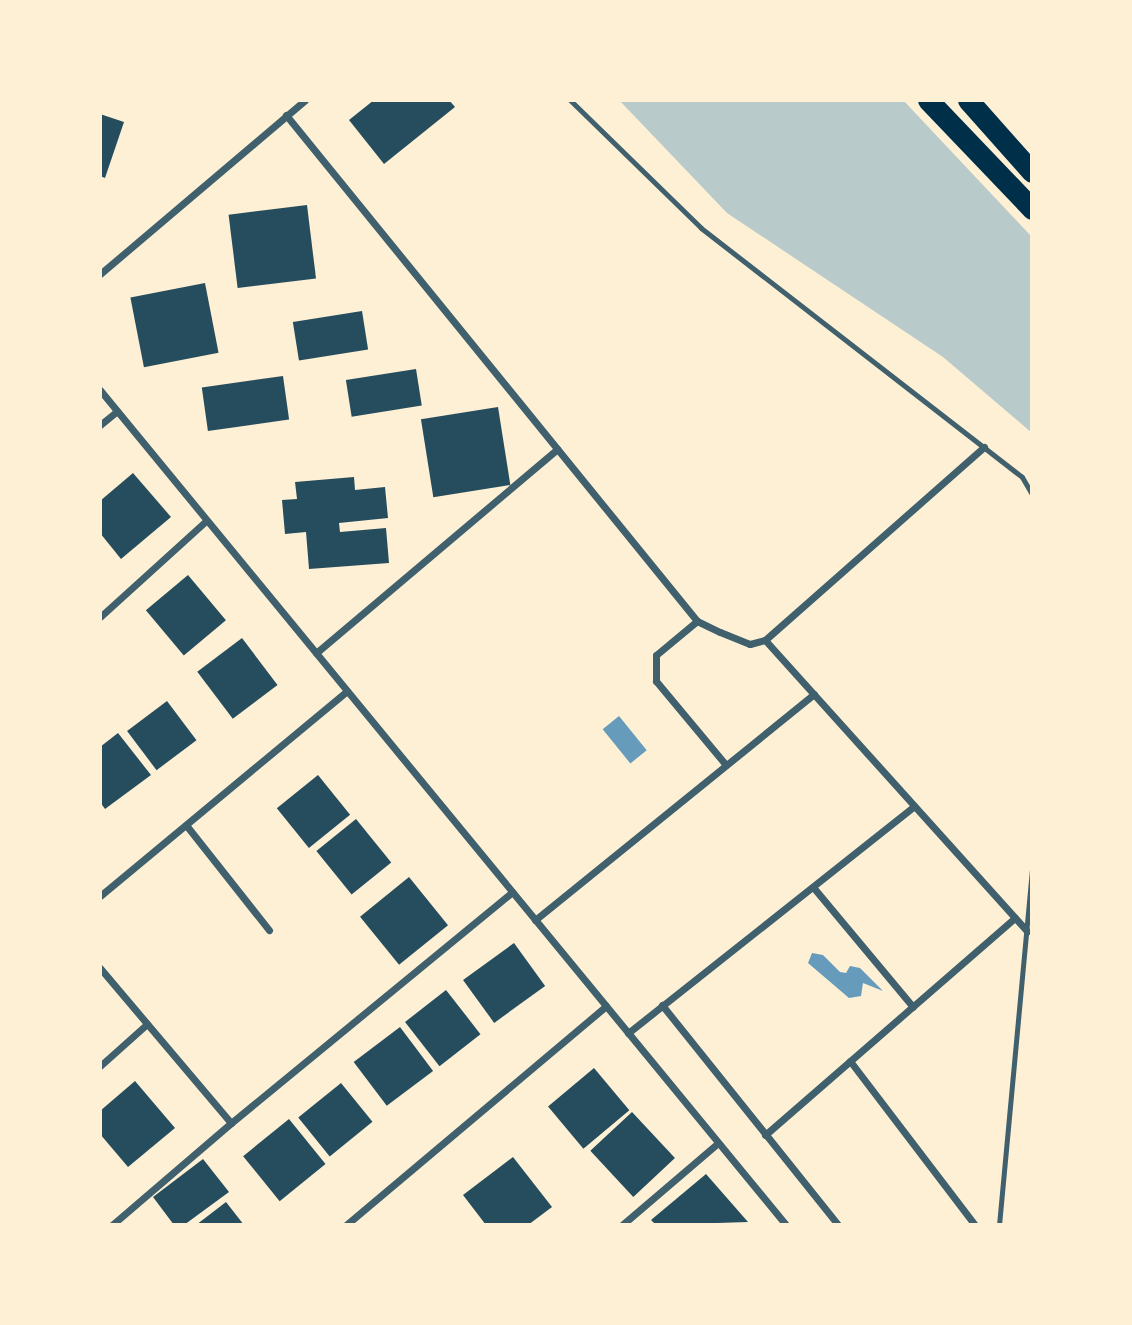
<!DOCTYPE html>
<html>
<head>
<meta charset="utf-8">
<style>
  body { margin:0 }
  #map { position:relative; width:1132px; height:1325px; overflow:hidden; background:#fdf0d5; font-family:"Source Sans 3",sans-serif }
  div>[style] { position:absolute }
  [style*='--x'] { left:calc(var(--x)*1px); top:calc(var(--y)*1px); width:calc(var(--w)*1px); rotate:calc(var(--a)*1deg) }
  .green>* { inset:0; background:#b9caca }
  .water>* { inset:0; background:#669bbc; transform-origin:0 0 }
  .building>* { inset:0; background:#264d5e; transform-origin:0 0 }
  .service>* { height:5px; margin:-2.5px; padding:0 2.5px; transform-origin:2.5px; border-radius:2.5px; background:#3f606c }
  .minor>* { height:7px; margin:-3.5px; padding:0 3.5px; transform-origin:3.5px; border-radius:3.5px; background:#3f606c }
  .motorway>* { height:21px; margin:-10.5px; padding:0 10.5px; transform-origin:10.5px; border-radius:10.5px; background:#003049 }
  span { translate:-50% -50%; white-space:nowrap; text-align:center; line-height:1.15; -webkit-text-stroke:5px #fdf0d5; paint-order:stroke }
  .frame { position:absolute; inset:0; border:102px solid #fdf0d5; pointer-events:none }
</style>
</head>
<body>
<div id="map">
  <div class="green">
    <i style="clip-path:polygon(619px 100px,903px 100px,1032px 237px,1032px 433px,943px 357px,727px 213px)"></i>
  </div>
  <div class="water">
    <i style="left:619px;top:716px;width:44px;height:21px;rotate:51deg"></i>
    <i style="clip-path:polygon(812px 953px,823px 955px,840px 972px,846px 973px,850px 966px,860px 968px,883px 991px,863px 983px,861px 996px,849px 998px,808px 963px)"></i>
  </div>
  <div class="building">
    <i style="clip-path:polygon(374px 100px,449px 100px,455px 107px,384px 164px,349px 120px)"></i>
    <i style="clip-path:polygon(100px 114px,124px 122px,105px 178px,100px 176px)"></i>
    <i style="left:307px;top:205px;width:74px;height:79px;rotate:83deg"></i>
    <i style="left:205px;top:283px;width:71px;height:76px;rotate:79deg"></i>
    <i style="left:362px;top:311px;width:39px;height:70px;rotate:81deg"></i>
    <i style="left:416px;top:369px;width:37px;height:71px;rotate:81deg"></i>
    <i style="left:283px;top:376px;width:44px;height:82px;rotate:82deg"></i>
    <i style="left:498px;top:407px;width:79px;height:78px;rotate:81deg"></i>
    <i style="clip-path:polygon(133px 473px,171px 517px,121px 559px,100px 533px,100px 501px)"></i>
    <i style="clip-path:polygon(354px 477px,355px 490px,385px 487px,388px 518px,339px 523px,340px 532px,386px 528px,389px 563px,309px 569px,306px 532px,285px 534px,282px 500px,297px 499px,295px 482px)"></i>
    <i style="left:188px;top:575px;width:59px;height:55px;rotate:50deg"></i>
    <i style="left:242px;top:638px;width:59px;height:56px;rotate:53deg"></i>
    <i style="left:167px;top:701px;width:49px;height:50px;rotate:53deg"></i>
    <i style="clip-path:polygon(118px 733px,151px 775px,105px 809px,100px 802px,100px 747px)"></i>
    <i style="left:318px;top:775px;width:51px;height:53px;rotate:51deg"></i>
    <i style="left:356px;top:819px;width:56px;height:51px;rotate:51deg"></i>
    <i style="left:409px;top:877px;width:62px;height:63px;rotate:51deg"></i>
    <i style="left:514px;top:943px;width:53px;height:63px;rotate:54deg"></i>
    <i style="left:446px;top:990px;width:56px;height:52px;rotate:52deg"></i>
    <i style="left:400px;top:1027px;width:55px;height:58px;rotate:53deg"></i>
    <i style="left:594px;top:1068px;width:55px;height:60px;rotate:50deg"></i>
    <i style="clip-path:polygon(135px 1081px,175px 1128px,128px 1167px,100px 1134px,100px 1111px)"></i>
    <i style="left:341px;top:1083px;width:50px;height:55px;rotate:51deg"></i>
    <i style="left:632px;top:1112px;width:63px;height:57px;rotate:47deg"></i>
    <i style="left:289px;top:1119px;width:58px;height:59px;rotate:51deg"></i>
    <i style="clip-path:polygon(513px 1157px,552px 1207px,528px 1225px,486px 1225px,463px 1195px)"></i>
    <i style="clip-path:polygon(203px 1159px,229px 1192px,184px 1225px,174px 1225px,153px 1197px)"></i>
    <i style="clip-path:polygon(706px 1174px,748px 1222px,656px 1225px,651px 1220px)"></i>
    <i style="clip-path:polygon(226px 1202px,244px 1225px,196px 1225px)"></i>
  </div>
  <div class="service">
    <i style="--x:570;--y:100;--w:183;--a:44.3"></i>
    <i style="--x:701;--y:228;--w:406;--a:37.8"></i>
    <i style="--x:1022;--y:477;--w:20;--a:60"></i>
    <i style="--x:999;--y:1225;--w:356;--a:-84.7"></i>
  </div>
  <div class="minor">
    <i style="--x:286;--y:115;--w:652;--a:50.91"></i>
    <i style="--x:697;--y:621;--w:25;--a:26"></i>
    <i style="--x:720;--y:632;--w:32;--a:22"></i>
    <i style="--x:750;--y:644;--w:16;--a:-15"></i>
    <i style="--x:765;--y:640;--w:292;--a:-41.4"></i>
    <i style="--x:100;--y:274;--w:269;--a:-40.3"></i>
    <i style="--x:100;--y:390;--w:1081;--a:50.59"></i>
    <i style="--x:100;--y:425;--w:22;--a:-39"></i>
    <i style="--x:100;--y:617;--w:144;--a:-42.2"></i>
    <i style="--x:697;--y:621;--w:53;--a:140.3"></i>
    <i style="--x:656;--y:655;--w:26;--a:90"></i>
    <i style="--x:656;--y:681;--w:109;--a:50.2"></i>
    <i style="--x:765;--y:640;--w:392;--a:48"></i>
    <i style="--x:316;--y:653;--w:316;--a:-40.2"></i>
    <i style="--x:186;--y:825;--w:134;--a:51.7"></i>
    <i style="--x:813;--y:887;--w:156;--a:50.2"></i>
    <i style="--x:100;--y:896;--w:321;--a:-39.7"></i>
    <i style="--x:535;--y:920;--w:359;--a:-39"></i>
    <i style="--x:100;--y:968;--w:203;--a:49.8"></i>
    <i style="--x:231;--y:1123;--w:157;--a:139.4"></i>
    <i style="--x:662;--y:1005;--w:282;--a:51.3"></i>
    <i style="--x:628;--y:1033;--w:365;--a:-38.4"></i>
    <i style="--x:850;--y:1061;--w:206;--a:52.7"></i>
    <i style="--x:100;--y:1066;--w:63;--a:-41.8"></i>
    <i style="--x:231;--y:1123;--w:364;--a:-39.4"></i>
    <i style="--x:765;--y:1135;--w:331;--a:-41"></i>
    <i style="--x:346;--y:1225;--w:340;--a:-40.1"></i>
    <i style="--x:622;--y:1225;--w:126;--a:-40.5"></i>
  </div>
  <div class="motorway">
    <i style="--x:928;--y:100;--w:151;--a:46.3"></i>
    <i style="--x:968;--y:100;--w:96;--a:48.4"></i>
  </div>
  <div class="frame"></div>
</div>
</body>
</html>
